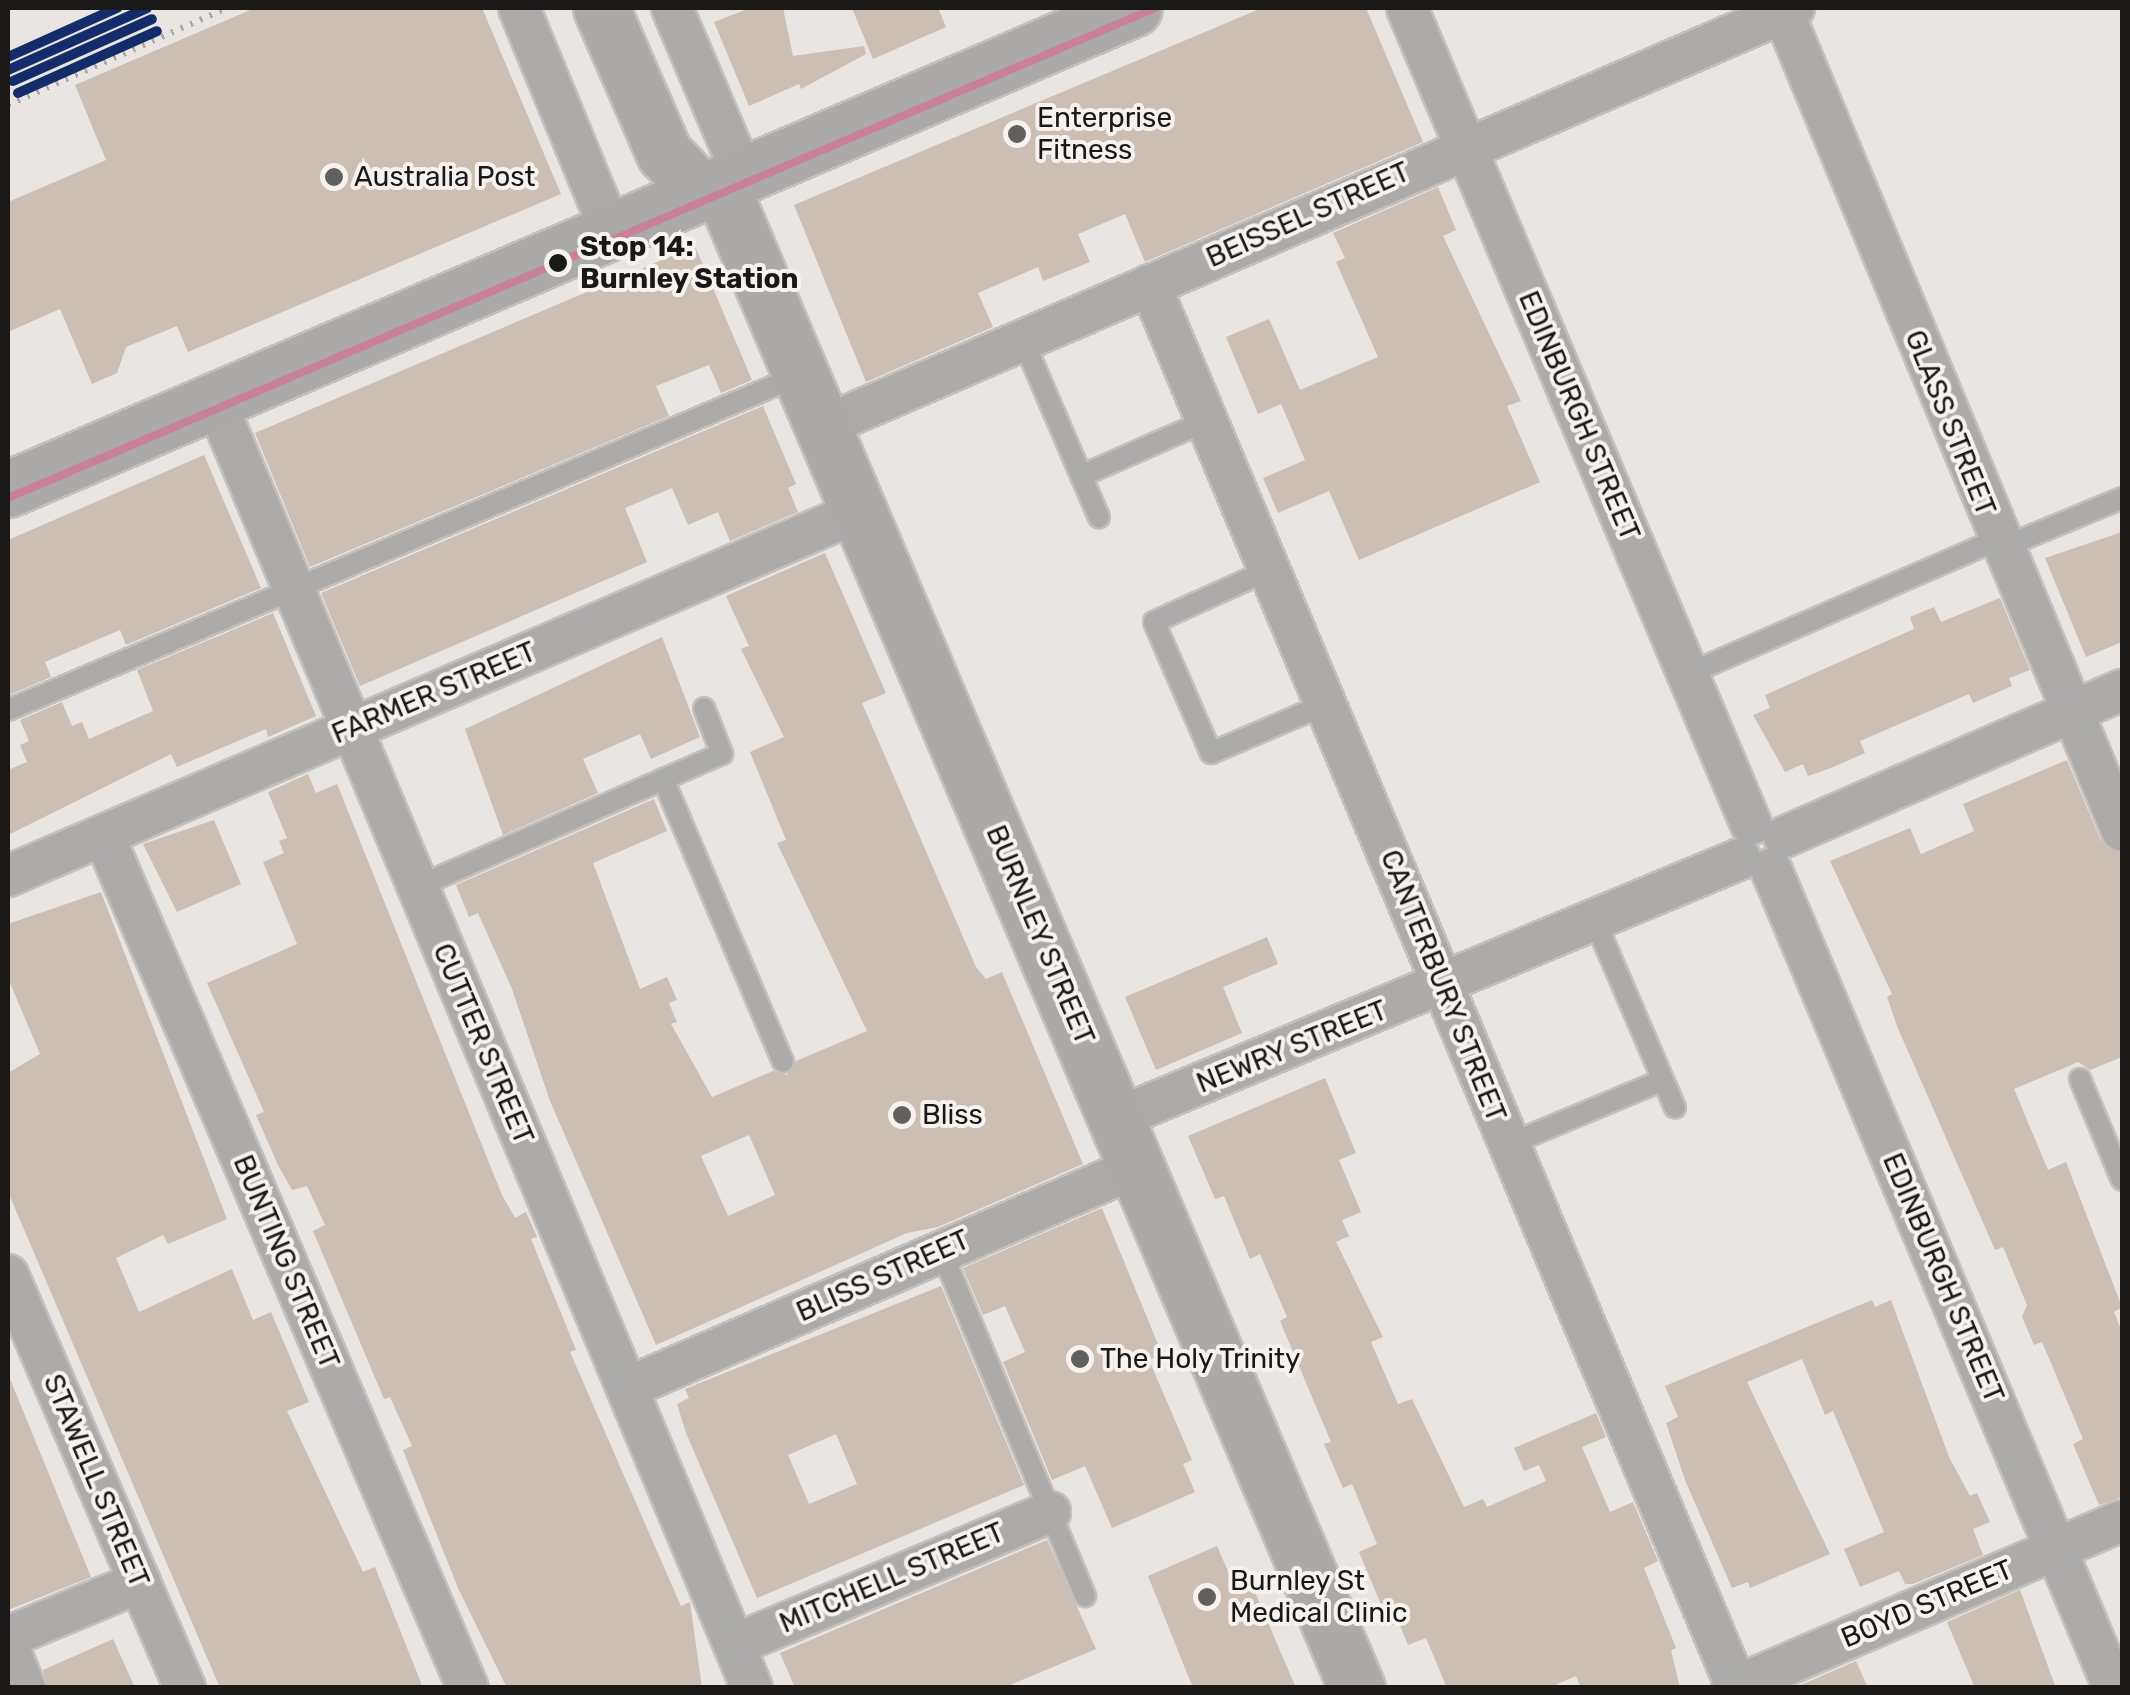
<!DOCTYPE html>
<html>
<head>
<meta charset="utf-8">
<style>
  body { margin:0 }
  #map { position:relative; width:2130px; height:1695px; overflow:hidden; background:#e8e5e3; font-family:Rubik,sans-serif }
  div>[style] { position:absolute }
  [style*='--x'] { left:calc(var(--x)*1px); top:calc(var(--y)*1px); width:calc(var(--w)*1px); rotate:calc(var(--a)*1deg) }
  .building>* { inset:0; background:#cbbeb2 }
  .path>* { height:6px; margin-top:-3px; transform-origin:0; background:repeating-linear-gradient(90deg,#aaa9a8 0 2.5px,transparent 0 10.5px) }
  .roads { filter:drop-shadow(2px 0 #c2c0bf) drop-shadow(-2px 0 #c2c0bf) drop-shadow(0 2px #c2c0bf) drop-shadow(0 -2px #c2c0bf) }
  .lane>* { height:20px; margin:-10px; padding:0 10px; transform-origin:10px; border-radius:10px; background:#acabaa }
  .street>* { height:40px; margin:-20px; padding:0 20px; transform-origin:20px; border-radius:20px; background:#acabaa }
  .secondary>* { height:55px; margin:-27.5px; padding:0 27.5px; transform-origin:27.5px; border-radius:27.5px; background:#acaaa8 }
  .rail-1>* { height:10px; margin:-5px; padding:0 5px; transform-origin:5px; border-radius:5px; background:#152c6b }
  .rail-2>* { height:10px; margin:-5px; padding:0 5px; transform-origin:5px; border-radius:5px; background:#152c6b }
  .rail-3>* { height:10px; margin:-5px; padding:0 5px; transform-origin:5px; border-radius:5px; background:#152c6b }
  .rail-4>* { height:10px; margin:-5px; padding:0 5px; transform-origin:5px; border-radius:5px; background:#152c6b }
  .tram-1>* { height:8px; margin:-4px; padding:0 4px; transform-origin:4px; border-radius:4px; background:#c9819a }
  .dots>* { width:28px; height:28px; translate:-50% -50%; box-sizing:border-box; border:5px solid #f6f2ef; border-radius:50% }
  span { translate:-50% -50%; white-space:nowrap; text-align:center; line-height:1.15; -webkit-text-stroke:8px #f6f2ef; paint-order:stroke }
  .poi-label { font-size:28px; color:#1a1918 }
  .left { translate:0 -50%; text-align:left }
  .street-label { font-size:28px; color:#1a1918 }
  .stop-label { font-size:28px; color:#1a1918; font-weight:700 }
  .frame { position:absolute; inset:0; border:10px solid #1a1918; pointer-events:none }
</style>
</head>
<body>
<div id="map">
  <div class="building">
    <i style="clip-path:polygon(255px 8px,482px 8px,561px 194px,188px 352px,177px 326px,126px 347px,117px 373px,92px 384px,60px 309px,8px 332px,8px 202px,106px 160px,75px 85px)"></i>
    <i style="clip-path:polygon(750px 8px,783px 8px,793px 56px,864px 46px,866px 54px,801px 89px,799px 84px,749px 106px,714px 22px)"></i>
    <i style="clip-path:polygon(852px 8px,938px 8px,946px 27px,873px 59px)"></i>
    <i style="clip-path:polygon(1262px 8px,1366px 8px,1423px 142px,1145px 262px,1125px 214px,1078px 234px,1090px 262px,1043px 281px,1038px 267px,978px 293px,993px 327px,866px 382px,794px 205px)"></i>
    <i style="clip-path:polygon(1438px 187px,1456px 230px,1443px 236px,1521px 401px,1507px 406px,1540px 482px,1359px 560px,1329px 491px,1278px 513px,1263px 478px,1305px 460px,1281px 404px,1258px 414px,1226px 337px,1269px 319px,1300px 390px,1378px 357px,1336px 262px,1345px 258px,1333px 233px)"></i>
    <i style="clip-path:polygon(695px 246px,752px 380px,721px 393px,709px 365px,656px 386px,669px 416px,310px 567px,255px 433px)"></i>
    <i style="clip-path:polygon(763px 406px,796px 484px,788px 488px,798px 512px,730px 541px,718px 512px,688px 525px,672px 488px,625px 508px,647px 562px,360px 686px,321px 593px)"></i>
    <i style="clip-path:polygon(204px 455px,261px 588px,126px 645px,120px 630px,45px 662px,51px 677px,9px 695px,8px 540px)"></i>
    <i style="clip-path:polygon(2122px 532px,2122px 642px,2086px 657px,2045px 558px)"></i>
    <i style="clip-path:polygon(evenodd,825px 553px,886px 693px,862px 703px,976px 967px,986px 979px,1002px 972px,1083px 1164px,938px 1227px,907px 1233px,656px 1345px,550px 1101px,512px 989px,478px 913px,469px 917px,456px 885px,654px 799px,667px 831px,593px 863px,640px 989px,667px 977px,677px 1000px,669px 1003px,677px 1022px,671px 1024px,712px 1097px,773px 1071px,787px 1075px,796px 1061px,867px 1031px,777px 843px,786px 840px,750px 752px,784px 737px,741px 649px,749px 646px,726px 596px,825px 553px,749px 1135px,775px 1195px,728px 1216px,701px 1156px,749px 1135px)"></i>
    <i style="clip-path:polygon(2000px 598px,2030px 670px,2009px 678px,2012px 686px,1973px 703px,1969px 694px,1860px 741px,1865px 753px,1831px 768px,1808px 776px,1803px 764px,1785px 772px,1753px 715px,1770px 708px,1765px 695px,1914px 629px,1910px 617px,1934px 607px,1941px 622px)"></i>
    <i style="clip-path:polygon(273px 613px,316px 716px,268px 737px,266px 729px,177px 767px,171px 754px,8px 835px,8px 770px,27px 762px,20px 745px,29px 741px,20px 720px,62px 702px,72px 726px,82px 722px,89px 739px,153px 711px,137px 670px)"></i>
    <i style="clip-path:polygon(662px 637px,700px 737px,651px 759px,640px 734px,583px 759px,598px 793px,503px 835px,465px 729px)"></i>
    <i style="clip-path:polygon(2067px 760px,2101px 841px,2122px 854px,2122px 1057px,2090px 1070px,2078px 1062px,2014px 1089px,2048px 1170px,2066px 1162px,2122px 1307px,2114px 1312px,2122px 1332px,2122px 1497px,2099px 1505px,2073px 1444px,2083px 1439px,2073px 1415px,2042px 1342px,2034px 1345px,2022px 1317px,2027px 1305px,2003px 1247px,1995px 1250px,1897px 1026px,1887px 997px,1892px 994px,1830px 861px,1910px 828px,1921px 854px,1974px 831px,1963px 804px)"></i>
    <i style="clip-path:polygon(308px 774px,316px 793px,337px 784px,502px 1195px,515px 1218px,526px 1212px,537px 1237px,531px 1239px,576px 1350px,570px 1352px,681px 1606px,690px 1602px,702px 1688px,507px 1688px,458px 1588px,403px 1450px,412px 1446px,390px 1397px,384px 1399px,313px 1231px,325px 1225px,307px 1186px,292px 1190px,278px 1165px,256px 1115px,264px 1112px,207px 983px,297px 944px,263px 862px,284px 853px,279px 841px,287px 838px,268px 792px)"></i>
    <i style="clip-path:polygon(214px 820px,241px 884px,177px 912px,143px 844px)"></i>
    <i style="clip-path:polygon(101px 892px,227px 1219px,168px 1244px,163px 1235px,116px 1258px,139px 1312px,232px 1269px,253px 1320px,271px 1312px,309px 1402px,287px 1411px,363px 1572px,375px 1567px,423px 1688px,220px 1688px,8px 1192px,8px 1073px,40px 1054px,8px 978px,8px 924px)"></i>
    <i style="clip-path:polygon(1267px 937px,1278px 964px,1223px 987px,1242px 1033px,1156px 1070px,1125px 997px)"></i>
    <i style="clip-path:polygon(1325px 1078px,1356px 1153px,1339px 1160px,1361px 1212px,1342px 1220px,1349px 1236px,1336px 1242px,1383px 1337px,1371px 1342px,1398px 1404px,1412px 1399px,1464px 1507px,1483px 1499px,1487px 1507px,1546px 1481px,1539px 1465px,1524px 1471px,1514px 1448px,1596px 1413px,1606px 1437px,1582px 1447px,1610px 1512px,1633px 1502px,1658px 1561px,1644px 1568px,1676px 1648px,1671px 1650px,1680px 1688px,1581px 1688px,1576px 1676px,1548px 1688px,1447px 1688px,1426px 1638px,1408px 1645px,1399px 1623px,1390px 1626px,1359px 1552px,1377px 1544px,1352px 1484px,1343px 1488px,1324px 1444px,1331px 1442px,1280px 1321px,1287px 1317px,1260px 1254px,1250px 1259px,1224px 1196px,1215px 1199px,1188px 1136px)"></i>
    <i style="clip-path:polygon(1102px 1208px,1162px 1354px,1149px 1360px,1192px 1460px,1183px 1464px,1195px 1492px,1112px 1528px,1085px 1466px,1052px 1480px,1003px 1362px,1025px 1352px,1005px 1306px,983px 1315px,963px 1268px)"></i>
    <i style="clip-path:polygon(evenodd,941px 1286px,1024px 1485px,757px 1598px,686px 1433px,677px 1404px,689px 1398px,685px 1389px,941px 1286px,836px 1434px,857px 1484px,809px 1504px,788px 1455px,836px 1434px)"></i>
    <i style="clip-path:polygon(1872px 1300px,1875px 1307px,1891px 1300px,1949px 1457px,1970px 1496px,1977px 1493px,1990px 1522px,1973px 1529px,1983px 1555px,1913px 1584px,1905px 1584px,1899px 1571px,1860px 1587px,1844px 1549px,1884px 1532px,1833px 1411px,1825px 1415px,1802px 1359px,1747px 1382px,1830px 1554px,1750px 1588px,1748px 1582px,1732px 1588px,1685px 1480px,1666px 1423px,1678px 1417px,1665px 1386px)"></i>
    <i style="clip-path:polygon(8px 1374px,91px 1577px,8px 1610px)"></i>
    <i style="clip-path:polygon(1047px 1540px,1096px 1649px,1003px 1688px,795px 1688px,780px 1653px)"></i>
    <i style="clip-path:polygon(1217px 1546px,1237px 1592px,1252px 1585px,1296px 1688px,1193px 1688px,1148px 1576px)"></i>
    <i style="clip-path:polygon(2020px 1590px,2056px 1688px,1975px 1688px,1947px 1622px)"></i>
    <i style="clip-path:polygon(113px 1639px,135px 1688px,48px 1688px,43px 1670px)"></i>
    <i style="clip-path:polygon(1856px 1661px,1868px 1688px,1794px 1688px)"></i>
  </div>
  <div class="path">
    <i style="--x:8;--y:105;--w:240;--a:-23.9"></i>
  </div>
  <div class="roads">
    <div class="lane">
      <i style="--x:1023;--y:340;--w:193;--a:66.8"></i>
      <i style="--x:1081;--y:476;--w:137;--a:-23.7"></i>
      <i style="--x:2002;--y:548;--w:130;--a:-22.6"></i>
      <i style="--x:1269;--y:570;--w:126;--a:155.7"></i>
      <i style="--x:1154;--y:622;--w:143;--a:66.5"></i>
      <i style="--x:1211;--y:753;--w:125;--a:-23.1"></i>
      <i style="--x:1688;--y:674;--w:338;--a:-23.5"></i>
      <i style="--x:8;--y:710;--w:860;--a:-22.93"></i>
      <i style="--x:663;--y:779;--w:307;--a:67"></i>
      <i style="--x:417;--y:887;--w:333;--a:-23.6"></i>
      <i style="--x:722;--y:754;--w:49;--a:-111.4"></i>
      <i style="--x:1595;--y:921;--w:203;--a:66.8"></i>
      <i style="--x:2080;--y:1079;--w:109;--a:67.4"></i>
      <i style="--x:1507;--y:1145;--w:169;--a:-22.6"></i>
      <i style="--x:941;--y:1250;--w:375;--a:67.4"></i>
    </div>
    <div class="street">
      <i style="--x:519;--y:8;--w:241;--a:67.6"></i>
      <i style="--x:672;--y:8;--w:181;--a:67"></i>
      <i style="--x:1407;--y:8;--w:886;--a:67.14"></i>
      <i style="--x:1783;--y:12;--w:886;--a:67.51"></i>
      <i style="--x:1150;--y:285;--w:1521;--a:67.3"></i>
      <i style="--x:215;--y:400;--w:1395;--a:67.37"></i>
      <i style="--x:824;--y:426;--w:1056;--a:-23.31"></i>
      <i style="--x:104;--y:836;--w:926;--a:66.87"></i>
      <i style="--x:1784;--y:837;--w:369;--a:-23.5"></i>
      <i style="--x:1771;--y:869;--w:888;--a:67.28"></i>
      <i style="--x:8;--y:876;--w:927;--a:-23.19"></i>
      <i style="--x:1120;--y:1117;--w:672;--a:-22.59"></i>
      <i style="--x:8;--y:1275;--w:449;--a:66.8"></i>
      <i style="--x:627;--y:1388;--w:558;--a:-23.44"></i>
      <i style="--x:8;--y:1637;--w:143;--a:-22.6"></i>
      <i style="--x:734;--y:1645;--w:343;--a:-22.8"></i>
      <i style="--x:8;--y:1646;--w:45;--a:68"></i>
      <i style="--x:1732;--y:1688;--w:424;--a:-23.2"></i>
    </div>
    <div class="secondary">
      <i style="--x:601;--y:8;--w:158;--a:66.5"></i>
      <i style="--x:664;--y:153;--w:54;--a:46.5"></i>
      <i style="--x:720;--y:184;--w:1633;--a:67.05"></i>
      <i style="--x:8;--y:489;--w:1224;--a:-23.13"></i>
    </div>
  </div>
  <div class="rail-1">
    <i style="--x:8;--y:70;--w:152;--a:-24"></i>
  </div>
  <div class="rail-2">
    <i style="--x:13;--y:81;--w:152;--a:-24"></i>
  </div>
  <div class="rail-3">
    <i style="--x:8;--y:57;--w:120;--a:-24.2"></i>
  </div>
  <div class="rail-4">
    <i style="--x:18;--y:93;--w:152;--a:-24"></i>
  </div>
  <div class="tram-1">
    <i style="--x:8;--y:498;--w:1247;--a:-23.13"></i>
  </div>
  <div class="dots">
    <i style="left:1017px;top:134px;background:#62605f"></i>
    <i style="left:334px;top:177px;background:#62605f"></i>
    <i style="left:558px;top:263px;background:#1a1918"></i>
    <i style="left:902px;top:1115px;background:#62605f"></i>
    <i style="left:1080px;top:1359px;background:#62605f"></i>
    <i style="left:1207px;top:1597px;background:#62605f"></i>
  </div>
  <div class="poi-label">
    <span class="left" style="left:1037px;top:134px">Enterprise<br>Fitness</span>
    <span class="left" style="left:354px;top:177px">Australia Post</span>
    <span class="left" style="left:922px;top:1115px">Bliss</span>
    <span class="left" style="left:1100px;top:1359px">The Holy Trinity</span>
    <span class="left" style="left:1230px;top:1597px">Burnley St<br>Medical Clinic</span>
  </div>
  <div class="street-label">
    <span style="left:1308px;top:215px;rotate:-24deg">BEISSEL STREET</span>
    <span style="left:1579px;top:416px;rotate:67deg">EDINBURGH STREET</span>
    <span style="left:1950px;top:423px;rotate:68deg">GLASS STREET</span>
    <span style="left:434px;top:693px;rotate:-23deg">FARMER STREET</span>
    <span style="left:1040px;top:935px;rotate:67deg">BURNLEY STREET</span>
    <span style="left:1443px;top:986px;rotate:68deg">CANTERBURY STREET</span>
    <span style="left:483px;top:1044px;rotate:67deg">CUTTER STREET</span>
    <span style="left:1292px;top:1047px;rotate:-22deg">NEWRY STREET</span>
    <span style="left:286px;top:1262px;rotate:67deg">BUNTING STREET</span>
    <span style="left:883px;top:1276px;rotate:-24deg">BLISS STREET</span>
    <span style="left:1943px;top:1278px;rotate:67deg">EDINBURGH STREET</span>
    <span style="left:96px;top:1481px;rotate:67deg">STAWELL STREET</span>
    <span style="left:892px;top:1578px;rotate:-23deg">MITCHELL STREET</span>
    <span style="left:1927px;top:1604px;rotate:-23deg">BOYD STREET</span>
  </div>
  <div class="stop-label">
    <span class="left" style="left:580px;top:263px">Stop 14:<br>Burnley Station</span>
  </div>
  <div class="frame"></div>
</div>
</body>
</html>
